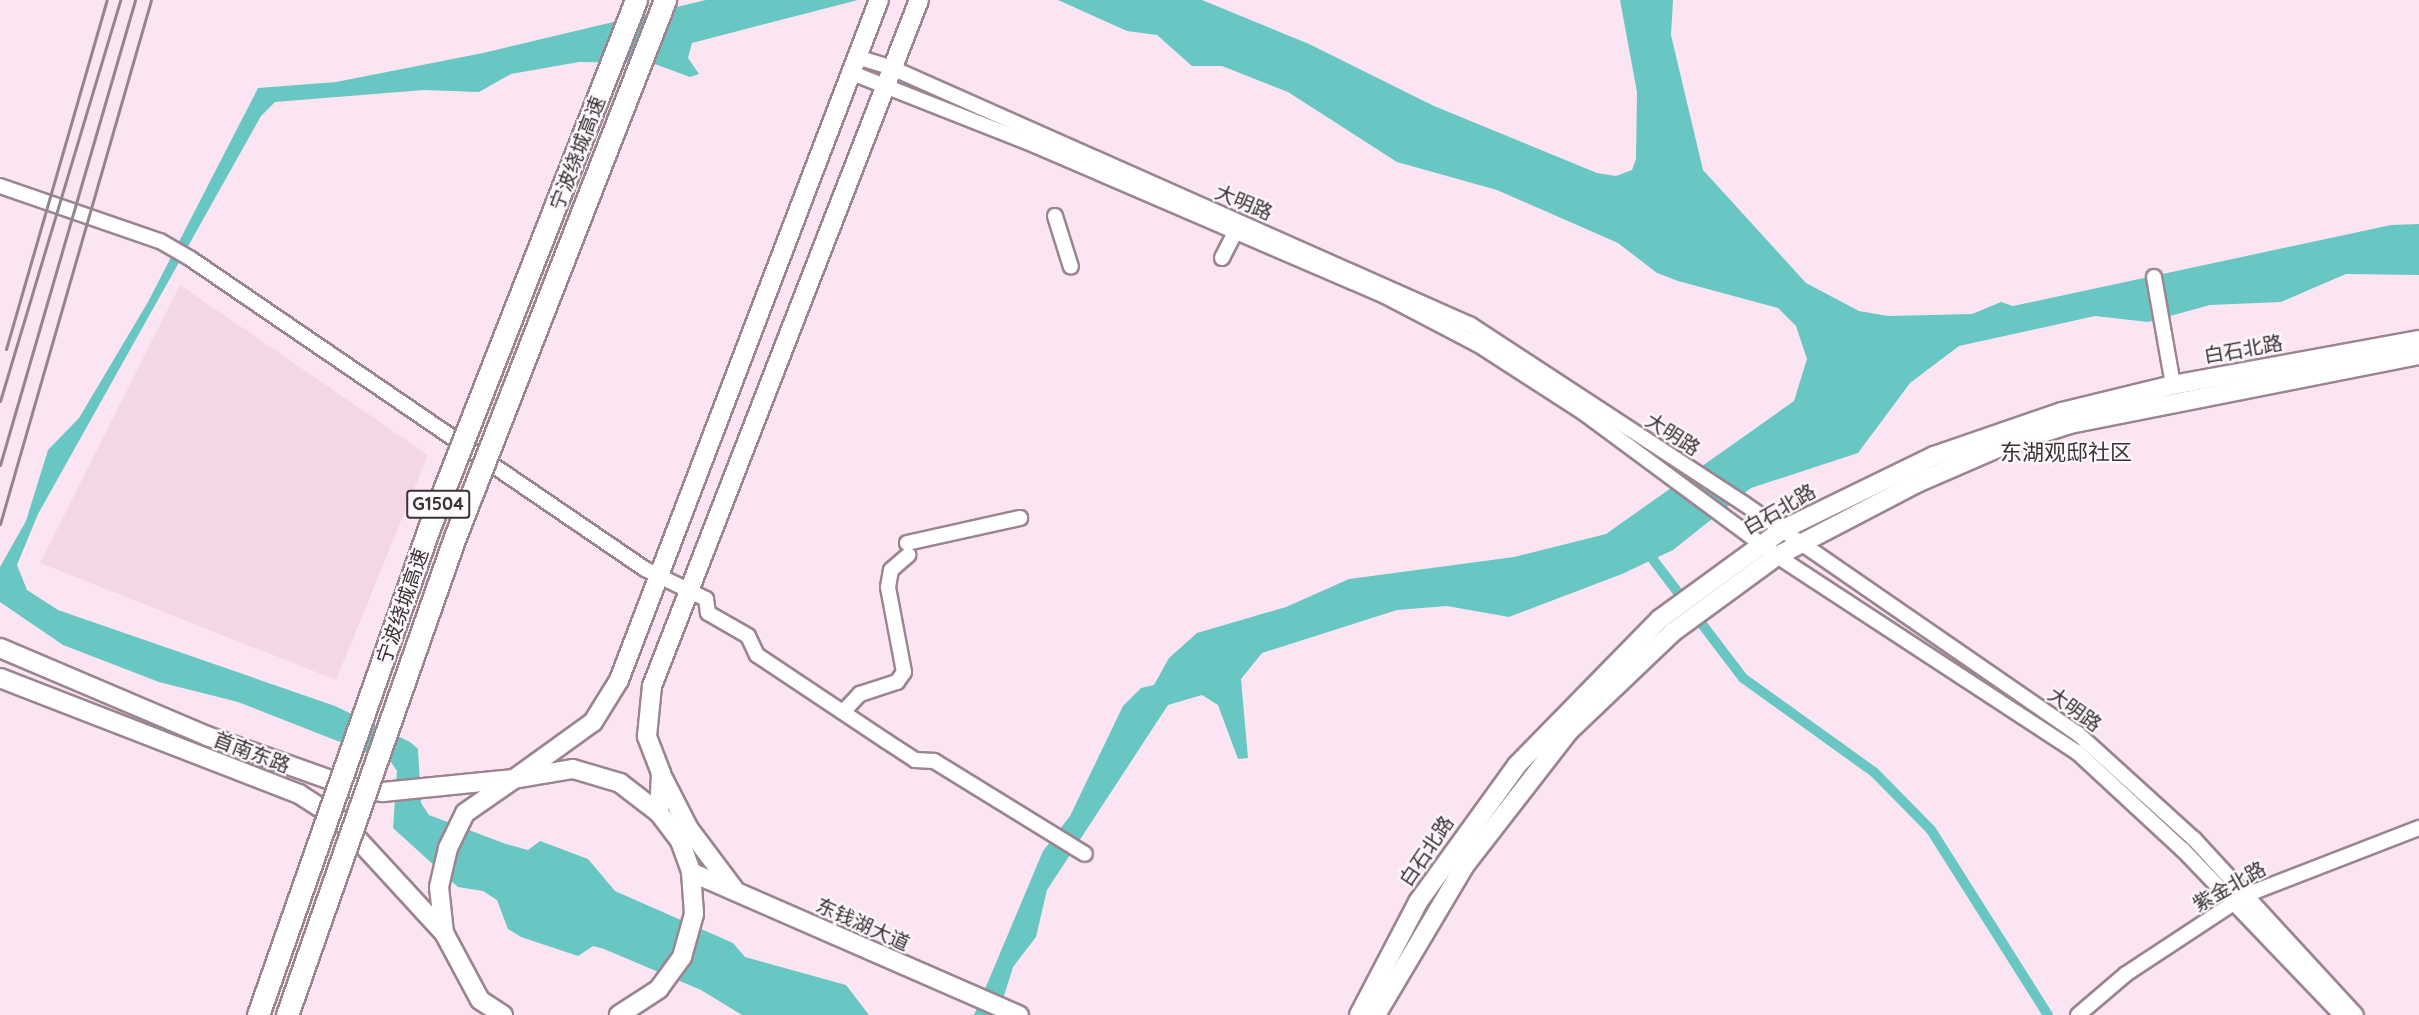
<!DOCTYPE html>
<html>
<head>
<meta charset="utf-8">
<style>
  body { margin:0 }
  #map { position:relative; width:2419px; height:1015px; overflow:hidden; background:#fce5f2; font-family:Quicksand,"Noto Sans SC",sans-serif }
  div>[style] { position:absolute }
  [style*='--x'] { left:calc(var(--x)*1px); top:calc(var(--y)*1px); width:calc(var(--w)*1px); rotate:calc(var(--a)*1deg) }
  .built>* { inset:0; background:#f4d7e7 }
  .water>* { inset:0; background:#68c7c3 }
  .canal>* { height:10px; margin:-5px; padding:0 5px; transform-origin:5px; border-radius:5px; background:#68c7c3 }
  .roads { filter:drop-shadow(2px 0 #9a8591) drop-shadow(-2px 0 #9a8591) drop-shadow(0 2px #9a8591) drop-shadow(0 -2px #9a8591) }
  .minor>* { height:14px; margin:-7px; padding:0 7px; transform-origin:7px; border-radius:7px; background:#fff }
  .major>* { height:18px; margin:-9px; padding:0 9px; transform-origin:9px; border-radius:9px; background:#fff }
  .rail>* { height:3px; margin:-1.5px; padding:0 1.5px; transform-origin:1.5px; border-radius:1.5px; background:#93848d }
  .bridges { filter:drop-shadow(2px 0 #9a8591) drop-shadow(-2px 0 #9a8591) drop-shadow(0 2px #9a8591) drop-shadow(0 -2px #9a8591) }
  .highway-bridge>* { height:21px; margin:-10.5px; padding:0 10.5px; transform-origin:10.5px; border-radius:10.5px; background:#fff }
  span { translate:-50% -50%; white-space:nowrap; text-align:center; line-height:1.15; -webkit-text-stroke:4.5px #fdf8fb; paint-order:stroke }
  .shield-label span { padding:2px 4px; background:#fdf8fb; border:2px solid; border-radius:4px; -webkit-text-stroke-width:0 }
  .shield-label { font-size:18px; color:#3a3136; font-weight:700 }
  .street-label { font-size:20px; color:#3a3136 }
  .quarter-label { font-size:22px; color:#3a3136 }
</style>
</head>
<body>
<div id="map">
  <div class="built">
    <i style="clip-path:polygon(180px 285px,428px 455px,336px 680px,40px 563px)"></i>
  </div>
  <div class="water">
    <i style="clip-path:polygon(706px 0,858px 0,692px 43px,688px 58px,699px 74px,690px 77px,652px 63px,579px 62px,511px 74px,479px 92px,424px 90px,275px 102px,261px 116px,38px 514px,17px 565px,27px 590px,58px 610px,335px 706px,410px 742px,418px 749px,421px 803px,429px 815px,506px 844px,528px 850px,540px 841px,588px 859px,615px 891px,733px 943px,745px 957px,846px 985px,869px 1015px,742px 1015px,701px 990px,604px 949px,593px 946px,578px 956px,521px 937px,508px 929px,497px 900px,483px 891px,458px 887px,393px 828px,397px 771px,391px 762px,238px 702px,159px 682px,63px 645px,0 602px,0 567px,26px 521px,48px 450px,79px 418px,148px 302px,258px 88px,336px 82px,483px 53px)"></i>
    <i style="clip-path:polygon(1058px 0,1202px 0,1309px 44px,1434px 106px,1597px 173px,1616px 176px,1632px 170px,1636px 159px,1637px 92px,1620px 0,1673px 0,1671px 35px,1703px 170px,1806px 283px,1859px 311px,1888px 316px,1972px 314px,2001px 302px,2013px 306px,2391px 225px,2419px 224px,2419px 275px,2346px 274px,2281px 302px,2210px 305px,2148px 322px,2095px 316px,1959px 346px,1910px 383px,1858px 453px,1751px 488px,1673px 550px,1622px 574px,1509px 617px,1447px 606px,1397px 610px,1262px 653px,1241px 679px,1248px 758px,1238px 759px,1218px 705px,1202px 695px,1168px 705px,1047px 890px,1036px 937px,1013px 967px,998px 1015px,974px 1015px,1043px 851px,1070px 816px,1123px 706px,1141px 688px,1154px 685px,1169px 658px,1197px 633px,1286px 607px,1349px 579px,1514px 557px,1606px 534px,1794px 401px,1807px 359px,1796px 326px,1778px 308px,1678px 281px,1657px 273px,1618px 243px,1497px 190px,1397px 162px,1288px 92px,1222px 66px,1192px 66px,1157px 35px,1127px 31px)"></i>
  </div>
  <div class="canal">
    <i style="--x:1645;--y:549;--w:162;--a:52.8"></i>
    <i style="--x:1743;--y:678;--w:161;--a:35.7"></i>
    <i style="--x:1874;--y:772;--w:81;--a:45.5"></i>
    <i style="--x:1931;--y:830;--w:219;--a:57.7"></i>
  </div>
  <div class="roads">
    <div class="minor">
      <i style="--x:857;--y:57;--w:37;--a:17"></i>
      <i style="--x:892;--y:68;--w:633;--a:23.93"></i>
      <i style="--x:1471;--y:325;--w:325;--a:33.2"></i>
      <i style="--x:1743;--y:503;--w:406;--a:34.6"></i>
      <i style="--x:2077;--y:733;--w:158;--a:42.2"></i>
      <i style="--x:2194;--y:839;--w:239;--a:47.4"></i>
      <i style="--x:852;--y:73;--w:186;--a:21.5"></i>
      <i style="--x:1025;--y:141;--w:392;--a:23.3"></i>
      <i style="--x:1385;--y:296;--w:104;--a:27.6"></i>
      <i style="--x:1477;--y:344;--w:127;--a:32.8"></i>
      <i style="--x:1584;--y:413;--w:240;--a:36.5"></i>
      <i style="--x:1777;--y:556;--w:358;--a:33.2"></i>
      <i style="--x:2077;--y:752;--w:144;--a:42.8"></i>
      <i style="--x:2183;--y:850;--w:228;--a:46.2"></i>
      <i style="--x:0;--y:186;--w:169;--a:19"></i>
      <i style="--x:160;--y:241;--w:36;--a:30"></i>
      <i style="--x:191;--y:259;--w:550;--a:34.33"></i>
      <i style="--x:645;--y:569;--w:68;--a:26.2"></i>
      <i style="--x:706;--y:599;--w:14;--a:82"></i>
      <i style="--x:708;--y:613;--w:46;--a:29.9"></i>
      <i style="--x:748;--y:636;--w:21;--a:65"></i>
      <i style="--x:757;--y:655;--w:155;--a:33.7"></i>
      <i style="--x:886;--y:741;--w:35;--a:33"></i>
      <i style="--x:915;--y:760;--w:19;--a:3"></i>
      <i style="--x:934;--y:761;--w:177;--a:31.6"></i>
      <i style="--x:1055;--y:216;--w:53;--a:72.6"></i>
      <i style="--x:1222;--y:258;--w:37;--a:-63"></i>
      <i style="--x:2154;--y:277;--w:110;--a:80"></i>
      <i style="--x:907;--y:543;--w:116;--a:-12.5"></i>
      <i style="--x:843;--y:712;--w:25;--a:-47"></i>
      <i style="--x:860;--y:694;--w:39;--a:-18"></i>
      <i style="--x:897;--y:682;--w:12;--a:-55"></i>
      <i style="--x:904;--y:672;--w:86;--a:-100.7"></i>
      <i style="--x:888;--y:587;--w:17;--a:-80"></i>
      <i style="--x:891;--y:570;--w:23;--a:-41"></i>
      <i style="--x:2078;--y:1015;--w:63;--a:-40.5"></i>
      <i style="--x:2126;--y:974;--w:144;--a:-33.4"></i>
      <i style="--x:2246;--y:895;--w:186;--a:-21.2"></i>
    </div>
    <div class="major">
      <i style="--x:0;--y:648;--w:225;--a:23"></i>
      <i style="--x:207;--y:736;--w:155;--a:19.6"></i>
      <i style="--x:353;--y:788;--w:30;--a:8"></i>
      <i style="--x:383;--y:792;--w:132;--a:-5.7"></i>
      <i style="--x:514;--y:779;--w:97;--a:-35.8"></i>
      <i style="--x:593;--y:722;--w:49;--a:-58.2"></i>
      <i style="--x:619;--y:680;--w:728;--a:-69.08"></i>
      <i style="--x:0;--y:678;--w:321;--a:21.2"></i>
      <i style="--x:299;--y:794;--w:50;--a:32.7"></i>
      <i style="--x:341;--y:821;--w:152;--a:47.4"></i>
      <i style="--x:662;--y:776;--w:59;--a:63"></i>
      <i style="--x:689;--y:829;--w:75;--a:53.1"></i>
      <i style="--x:659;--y:813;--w:40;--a:-87.1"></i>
      <i style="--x:661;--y:773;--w:40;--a:-111"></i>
      <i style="--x:647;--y:736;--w:50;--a:-84.3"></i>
      <i style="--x:652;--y:686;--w:736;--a:-68.73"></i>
      <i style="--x:691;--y:872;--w:358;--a:23.6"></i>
      <i style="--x:503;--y:1015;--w:27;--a:-147"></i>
      <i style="--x:480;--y:1000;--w:76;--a:-118.2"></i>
      <i style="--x:444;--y:933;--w:46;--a:-96.2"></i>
      <i style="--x:439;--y:887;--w:40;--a:-77"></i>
      <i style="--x:448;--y:848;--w:39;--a:-64"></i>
      <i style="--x:465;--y:813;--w:60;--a:-34.8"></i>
      <i style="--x:514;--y:779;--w:60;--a:-9.6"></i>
      <i style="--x:573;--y:769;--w:49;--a:16.6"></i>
      <i style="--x:620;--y:783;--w:49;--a:37.6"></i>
      <i style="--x:659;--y:813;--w:35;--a:53"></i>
      <i style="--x:680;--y:841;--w:33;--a:70"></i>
      <i style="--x:691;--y:872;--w:42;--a:85.9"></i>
      <i style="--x:694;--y:914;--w:45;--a:105.6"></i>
      <i style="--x:682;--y:957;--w:39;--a:126"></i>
      <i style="--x:659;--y:989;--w:48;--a:147"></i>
      <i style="--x:1359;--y:1015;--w:127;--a:-62.4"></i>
      <i style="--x:1418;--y:902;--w:169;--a:-54.1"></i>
      <i style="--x:1517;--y:765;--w:204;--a:-45.6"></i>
      <i style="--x:1660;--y:619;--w:151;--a:-36.1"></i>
      <i style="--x:1782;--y:530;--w:169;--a:-26"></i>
      <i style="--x:1934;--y:456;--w:135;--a:-19"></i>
      <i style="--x:2062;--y:412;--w:114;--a:-13.7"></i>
      <i style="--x:2173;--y:385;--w:250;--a:-10.4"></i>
      <i style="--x:1376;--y:1015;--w:174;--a:-59.3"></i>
      <i style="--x:1465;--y:865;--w:168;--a:-52.2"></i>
      <i style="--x:1568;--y:732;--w:145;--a:-43.6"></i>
      <i style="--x:1673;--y:632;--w:129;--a:-36.2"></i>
      <i style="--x:1777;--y:556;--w:158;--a:-27.5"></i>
      <i style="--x:1917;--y:483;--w:93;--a:-23.5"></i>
      <i style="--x:2002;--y:446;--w:71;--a:-17.9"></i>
      <i style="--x:2070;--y:424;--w:356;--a:-11.2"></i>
    </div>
  </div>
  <div class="rail">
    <i style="--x:6;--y:349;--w:363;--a:-73.9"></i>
    <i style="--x:0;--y:401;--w:419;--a:-73.3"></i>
    <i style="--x:0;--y:465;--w:484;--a:-73.8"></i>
    <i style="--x:0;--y:524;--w:545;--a:-73.92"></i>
  </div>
  <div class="bridges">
    <div class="highway-bridge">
      <i style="--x:258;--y:1015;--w:516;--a:-70.65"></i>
      <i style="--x:429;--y:528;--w:567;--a:-68.59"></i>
      <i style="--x:287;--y:1015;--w:507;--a:-70.64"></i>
      <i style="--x:455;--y:537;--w:577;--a:-68.64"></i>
    </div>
  </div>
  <div class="shield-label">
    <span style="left:438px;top:504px">G1504</span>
  </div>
  <div class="street-label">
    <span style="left:577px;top:153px;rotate:-69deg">宁波绕城高速</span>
    <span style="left:1244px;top:202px;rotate:23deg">大明路</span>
    <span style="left:2243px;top:349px;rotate:-10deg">白石北路</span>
    <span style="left:1673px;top:434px;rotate:33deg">大明路</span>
    <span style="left:1779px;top:509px;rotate:-30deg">白石北路</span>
    <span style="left:402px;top:606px;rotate:-71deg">宁波绕城高速</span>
    <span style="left:2075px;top:709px;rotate:36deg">大明路</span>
    <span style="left:252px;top:752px;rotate:21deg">首南东路</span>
    <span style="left:1426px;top:851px;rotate:-56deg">白石北路</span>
    <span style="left:2229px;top:886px;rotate:-29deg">紫金北路</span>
    <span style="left:863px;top:924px;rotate:24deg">东钱湖大道</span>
  </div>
  <div class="quarter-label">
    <span style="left:2066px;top:453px">东湖观邸社区</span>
  </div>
</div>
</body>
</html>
